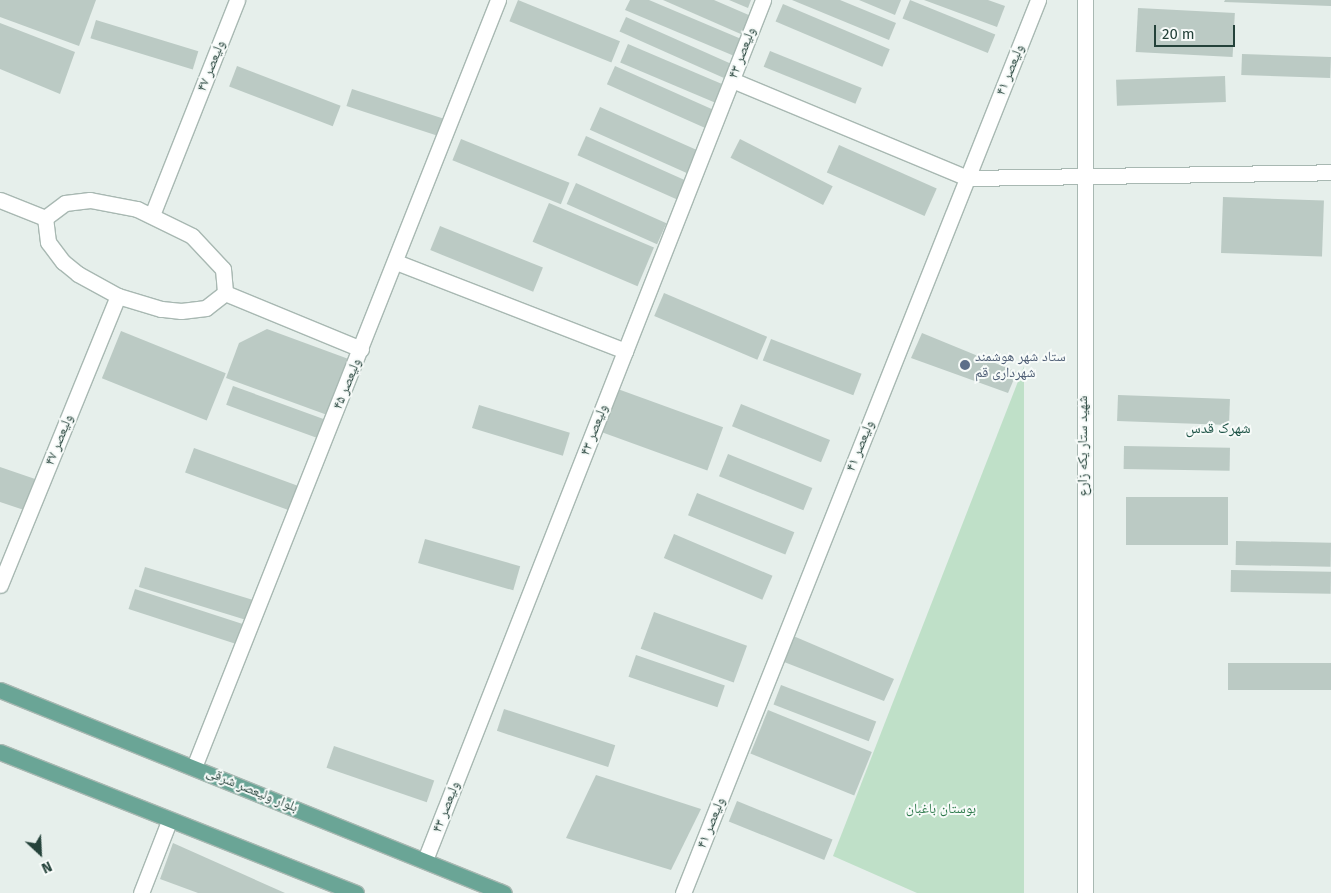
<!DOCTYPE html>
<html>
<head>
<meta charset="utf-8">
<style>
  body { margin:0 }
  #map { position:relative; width:1331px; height:893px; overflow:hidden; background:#e6efeb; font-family:"Fira Sans","Noto Naskh Arabic",sans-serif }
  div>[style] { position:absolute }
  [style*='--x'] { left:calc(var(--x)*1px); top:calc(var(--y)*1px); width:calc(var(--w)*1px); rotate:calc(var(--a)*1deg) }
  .green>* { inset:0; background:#bfe0c8 }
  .building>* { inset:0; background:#bbcac4; transform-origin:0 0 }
  .roads { filter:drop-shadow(1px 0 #a8b8b2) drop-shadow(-1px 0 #a8b8b2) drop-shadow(0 1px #a8b8b2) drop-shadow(0 -1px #a8b8b2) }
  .street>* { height:15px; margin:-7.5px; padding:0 7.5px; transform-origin:7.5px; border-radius:7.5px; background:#fff }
  .primary>* { height:15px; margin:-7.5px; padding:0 7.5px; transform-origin:7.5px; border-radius:7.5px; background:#6aa596 }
  .dots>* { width:14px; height:14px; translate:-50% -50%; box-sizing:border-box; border:2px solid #f7fbf9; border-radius:50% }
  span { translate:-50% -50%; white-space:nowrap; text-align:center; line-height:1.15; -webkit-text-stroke:4px #f7fbf9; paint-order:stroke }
  .street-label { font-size:14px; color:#24423a }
  .service-label { font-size:14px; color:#4e5e75 }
  .left { translate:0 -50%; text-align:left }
  .park-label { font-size:14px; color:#2d7a4b }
  .neighbourhood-label { font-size:15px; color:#1f5548 }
  .north { position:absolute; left:15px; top:828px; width:50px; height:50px; -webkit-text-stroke:4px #f7fbf9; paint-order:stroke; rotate:155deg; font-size:14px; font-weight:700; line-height:20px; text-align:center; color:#24423a }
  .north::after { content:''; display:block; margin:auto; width:18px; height:22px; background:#24423a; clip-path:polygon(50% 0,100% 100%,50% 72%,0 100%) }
  .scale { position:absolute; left:1154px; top:25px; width:81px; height:22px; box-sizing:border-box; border:2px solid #24423a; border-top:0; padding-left:6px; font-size:15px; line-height:18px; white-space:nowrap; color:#24423a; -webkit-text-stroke:4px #f7fbf9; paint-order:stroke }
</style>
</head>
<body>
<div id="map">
  <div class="green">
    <i style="clip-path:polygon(1024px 366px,1024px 893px,917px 893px,833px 856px)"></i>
  </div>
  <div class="building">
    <i style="clip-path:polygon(0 0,96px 0,79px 46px,0 17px)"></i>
    <i style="left:518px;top:0;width:110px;height:23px;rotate:22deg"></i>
    <i style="clip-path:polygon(630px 0,649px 0,746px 41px,739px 58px,625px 10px)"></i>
    <i style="clip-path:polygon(663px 0,714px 0,751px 16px,743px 35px)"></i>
    <i style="clip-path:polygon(729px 0,751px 0,748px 8px)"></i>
    <i style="clip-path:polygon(792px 0,840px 0,896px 23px,889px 40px)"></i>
    <i style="clip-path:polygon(859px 0,901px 0,895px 15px)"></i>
    <i style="left:910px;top:0;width:92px;height:20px;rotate:22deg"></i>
    <i style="clip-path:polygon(924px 0,988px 0,1005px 6px,997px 27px)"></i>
    <i style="clip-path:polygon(1225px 0,1331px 0,1331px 6px,1224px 2px)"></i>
    <i style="left:783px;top:4px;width:116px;height:19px;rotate:23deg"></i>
    <i style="left:1138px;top:8px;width:97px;height:44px;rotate:3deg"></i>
    <i style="left:626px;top:17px;width:118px;height:16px;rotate:24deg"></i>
    <i style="left:96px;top:20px;width:107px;height:19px;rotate:17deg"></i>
    <i style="clip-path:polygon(0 23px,75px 52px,60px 94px,0 69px)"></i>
    <i style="left:628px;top:44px;width:104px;height:20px;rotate:23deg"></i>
    <i style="left:770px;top:51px;width:99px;height:17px;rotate:22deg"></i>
    <i style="left:1242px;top:54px;width:89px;height:21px;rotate:2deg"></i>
    <i style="left:237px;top:66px;width:111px;height:22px;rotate:21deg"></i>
    <i style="left:615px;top:66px;width:107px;height:20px;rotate:24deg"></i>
    <i style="left:1225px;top:76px;width:26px;height:109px;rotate:88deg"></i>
    <i style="left:352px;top:89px;width:99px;height:18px;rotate:18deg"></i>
    <i style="left:600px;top:107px;width:106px;height:25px;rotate:24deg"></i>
    <i style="left:586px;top:136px;width:111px;height:21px;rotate:24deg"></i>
    <i style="left:461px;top:139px;width:117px;height:23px;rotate:22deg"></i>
    <i style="left:740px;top:139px;width:104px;height:21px;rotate:27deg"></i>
    <i style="left:839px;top:145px;width:107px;height:30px;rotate:24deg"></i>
    <i style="left:576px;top:183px;width:99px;height:23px;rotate:24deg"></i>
    <i style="left:1223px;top:197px;width:101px;height:56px;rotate:2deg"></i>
    <i style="left:549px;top:203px;width:114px;height:42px;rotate:23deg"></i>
    <i style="left:440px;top:226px;width:111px;height:26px;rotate:22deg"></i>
    <i style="left:664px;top:293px;width:112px;height:25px;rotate:23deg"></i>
    <i style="clip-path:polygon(267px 329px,354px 361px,330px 416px,226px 378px,239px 343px)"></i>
    <i style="left:121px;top:331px;width:113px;height:51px;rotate:22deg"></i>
    <i style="clip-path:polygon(922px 333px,1017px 372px,1008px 393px,911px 358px)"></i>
    <i style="left:771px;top:339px;width:97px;height:23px;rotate:21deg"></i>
    <i style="left:233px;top:386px;width:97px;height:20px;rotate:20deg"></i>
    <i style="left:615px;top:388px;width:115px;height:46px;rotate:20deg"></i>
    <i style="left:1118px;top:395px;width:112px;height:26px;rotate:2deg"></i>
    <i style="left:741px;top:404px;width:96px;height:24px;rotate:22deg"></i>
    <i style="left:479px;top:405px;width:95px;height:24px;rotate:17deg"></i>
    <i style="left:1124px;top:446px;width:106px;height:23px;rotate:1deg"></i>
    <i style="left:194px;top:448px;width:114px;height:26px;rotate:20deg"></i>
    <i style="left:728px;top:454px;width:91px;height:24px;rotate:22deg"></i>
    <i style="clip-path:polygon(0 467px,38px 480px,27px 511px,0 502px)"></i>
    <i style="left:697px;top:493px;width:105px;height:24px;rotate:22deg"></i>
    <i style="left:1126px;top:497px;width:102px;height:48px"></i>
    <i style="left:674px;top:534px;width:107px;height:26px;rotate:23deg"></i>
    <i style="left:425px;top:539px;width:99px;height:25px;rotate:16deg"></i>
    <i style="left:1236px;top:541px;width:95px;height:24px;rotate:1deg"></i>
    <i style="left:145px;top:567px;width:114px;height:21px;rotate:17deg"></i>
    <i style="left:1231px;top:570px;width:100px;height:22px;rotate:1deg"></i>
    <i style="left:135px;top:589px;width:114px;height:21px;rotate:18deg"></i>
    <i style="left:654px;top:612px;width:99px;height:39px;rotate:20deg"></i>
    <i style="clip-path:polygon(791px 635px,894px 679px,884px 701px,779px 660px)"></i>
    <i style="left:636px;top:655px;width:94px;height:23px;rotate:19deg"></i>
    <i style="left:1331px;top:663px;width:27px;height:103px;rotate:90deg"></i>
    <i style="left:781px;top:685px;width:102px;height:21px;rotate:21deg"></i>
    <i style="left:504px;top:709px;width:117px;height:23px;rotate:18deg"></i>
    <i style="left:768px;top:710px;width:112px;height:47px;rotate:22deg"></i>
    <i style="left:334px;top:746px;width:106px;height:23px;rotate:19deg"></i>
    <i style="clip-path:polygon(596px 775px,701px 809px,671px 870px,566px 838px)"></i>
    <i style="left:737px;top:801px;width:103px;height:22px;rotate:22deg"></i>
    <i style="clip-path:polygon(173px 843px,285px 893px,198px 893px,160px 879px)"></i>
  </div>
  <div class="roads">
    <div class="street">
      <i style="--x:1085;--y:0;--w:893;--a:90"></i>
      <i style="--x:732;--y:80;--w:255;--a:22.6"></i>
      <i style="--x:967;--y:178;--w:364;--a:-0.9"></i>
      <i style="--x:0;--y:200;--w:48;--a:21.8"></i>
      <i style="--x:90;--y:200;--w:48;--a:10.8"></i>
      <i style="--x:137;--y:209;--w:61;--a:26.1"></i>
      <i style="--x:192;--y:236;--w:45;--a:46.8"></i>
      <i style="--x:223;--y:269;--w:24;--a:85"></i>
      <i style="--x:225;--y:293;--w:24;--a:142"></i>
      <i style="--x:206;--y:308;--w:25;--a:173"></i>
      <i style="--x:181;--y:311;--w:20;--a:-174"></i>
      <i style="--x:161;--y:309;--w:45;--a:-163.2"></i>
      <i style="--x:118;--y:296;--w:46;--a:-151.2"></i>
      <i style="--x:78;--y:274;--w:19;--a:-141"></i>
      <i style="--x:63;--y:262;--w:25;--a:-127"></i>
      <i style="--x:48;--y:242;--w:24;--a:-97"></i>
      <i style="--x:45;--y:218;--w:25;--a:-37"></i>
      <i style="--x:65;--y:203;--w:25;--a:-7"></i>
      <i style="--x:152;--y:215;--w:231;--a:-68.4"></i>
      <i style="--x:396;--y:262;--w:246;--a:21.2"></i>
      <i style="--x:225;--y:293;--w:147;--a:22.4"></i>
      <i style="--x:0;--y:585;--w:312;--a:-67.8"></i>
      <i style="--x:194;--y:767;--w:825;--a:-68.38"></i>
      <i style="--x:425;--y:860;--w:924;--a:-68.54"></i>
      <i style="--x:141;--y:893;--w:77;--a:-68.7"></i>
      <i style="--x:683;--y:893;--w:961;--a:-68.32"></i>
    </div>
    <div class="primary">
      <i style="--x:0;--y:690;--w:543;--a:21.94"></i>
      <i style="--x:0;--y:752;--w:383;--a:21.6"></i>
    </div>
  </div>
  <div class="dots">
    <i style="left:965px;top:365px;background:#5c6f8a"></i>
  </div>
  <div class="street-label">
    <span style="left:742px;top:53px;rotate:-69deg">ولیعصر ۴۳</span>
    <span style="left:211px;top:66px;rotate:-68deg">ولیعصر ۴۷</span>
    <span style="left:1010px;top:70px;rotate:-68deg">ولیعصر ۴۱</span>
    <span style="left:347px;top:384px;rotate:-68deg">ولیعصر ۴۵</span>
    <span style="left:594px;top:430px;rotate:-69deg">ولیعصر ۴۳</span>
    <span style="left:59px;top:440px;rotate:-68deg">ولیعصر ۴۷</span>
    <span style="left:860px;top:446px;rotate:-68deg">ولیعصر ۴۱</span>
    <span style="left:1083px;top:446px;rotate:-90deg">شهید ستار یکه زارع</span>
    <span style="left:252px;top:790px;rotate:22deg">بلوار ولیعصر شرقی</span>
    <span style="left:446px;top:807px;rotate:-69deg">ولیعصر ۴۳</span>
    <span style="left:711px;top:823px;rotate:-68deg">ولیعصر ۴۱</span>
  </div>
  <div class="service-label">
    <span class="left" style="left:975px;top:365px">ستاد شهر هوشمند<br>شهرداری قم</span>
  </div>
  <div class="park-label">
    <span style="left:941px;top:809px">بوستان باغبان</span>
  </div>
  <div class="neighbourhood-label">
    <span style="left:1218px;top:429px">شهرک قدس</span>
  </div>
  <div class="north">N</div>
  <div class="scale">20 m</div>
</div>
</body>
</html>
